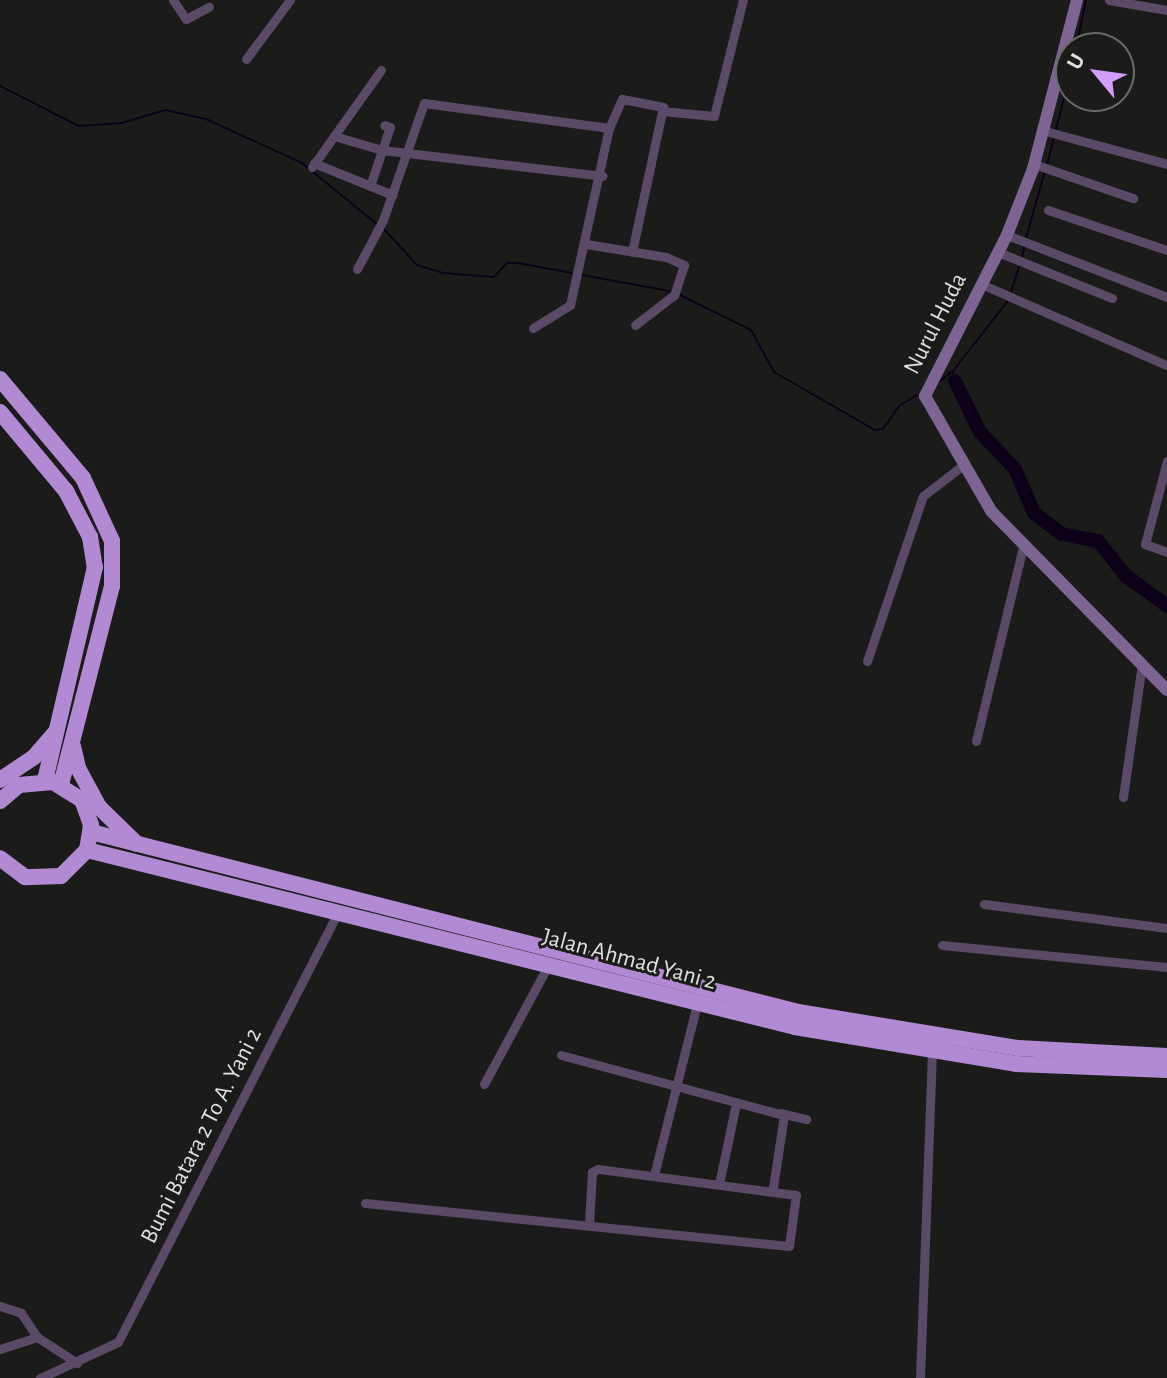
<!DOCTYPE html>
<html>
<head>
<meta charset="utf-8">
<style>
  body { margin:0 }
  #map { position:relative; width:1167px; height:1378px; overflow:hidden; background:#1b1c1a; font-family:"Alegreya Sans",sans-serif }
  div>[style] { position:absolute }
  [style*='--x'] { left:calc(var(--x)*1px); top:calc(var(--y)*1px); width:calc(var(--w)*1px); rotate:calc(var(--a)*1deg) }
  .stream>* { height:2px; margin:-1px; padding:0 1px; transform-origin:1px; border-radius:1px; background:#0c0018 }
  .river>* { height:14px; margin:-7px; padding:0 7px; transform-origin:7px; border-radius:7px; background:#0c0018 }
  .street>* { height:9px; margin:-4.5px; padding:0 4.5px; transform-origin:4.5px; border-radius:4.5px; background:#5a4a67 }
  .secondary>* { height:12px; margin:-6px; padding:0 6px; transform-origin:6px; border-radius:6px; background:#7d6493 }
  .highway>* { height:16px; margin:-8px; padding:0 8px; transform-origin:8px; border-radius:8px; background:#b28ad3 }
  span { translate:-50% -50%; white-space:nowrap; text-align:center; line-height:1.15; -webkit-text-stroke:6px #1b1c1a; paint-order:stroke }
  .street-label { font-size:24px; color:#e0e1df }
  .north { position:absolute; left:1055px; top:32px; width:80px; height:80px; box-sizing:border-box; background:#1b1c1a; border:2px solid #6a6b69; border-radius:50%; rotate:299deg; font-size:22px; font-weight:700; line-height:32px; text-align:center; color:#e0e1df }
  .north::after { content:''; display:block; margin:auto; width:28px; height:36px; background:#d29dfd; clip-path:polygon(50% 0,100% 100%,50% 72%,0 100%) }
</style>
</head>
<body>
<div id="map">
  <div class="stream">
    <i style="--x:1076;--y:48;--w:49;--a:-78.2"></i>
    <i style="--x:0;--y:86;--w:89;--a:26.9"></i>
    <i style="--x:79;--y:126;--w:43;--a:-4"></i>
    <i style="--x:122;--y:123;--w:45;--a:-16.8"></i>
    <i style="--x:165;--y:110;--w:42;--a:12.4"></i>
    <i style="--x:206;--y:119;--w:106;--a:24.6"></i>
    <i style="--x:302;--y:163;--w:98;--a:39.2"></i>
    <i style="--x:1056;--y:130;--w:63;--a:-76.2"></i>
    <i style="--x:1047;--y:165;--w:30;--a:-76"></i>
    <i style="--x:383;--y:228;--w:50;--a:47.4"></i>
    <i style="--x:417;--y:265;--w:27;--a:17"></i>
    <i style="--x:443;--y:273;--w:51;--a:4.5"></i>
    <i style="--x:494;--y:277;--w:19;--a:-47"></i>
    <i style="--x:507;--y:263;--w:11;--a:0"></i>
    <i style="--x:518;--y:263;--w:55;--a:10.5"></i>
    <i style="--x:1026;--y:238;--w:70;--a:-74.2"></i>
    <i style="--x:1022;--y:258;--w:14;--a:-78"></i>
    <i style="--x:582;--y:275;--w:89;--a:10.3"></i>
    <i style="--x:1011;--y:292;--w:29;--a:-72"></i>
    <i style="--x:680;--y:295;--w:79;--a:26.2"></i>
    <i style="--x:751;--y:330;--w:48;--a:61.3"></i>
    <i style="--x:774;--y:372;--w:116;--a:29.9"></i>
    <i style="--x:875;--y:430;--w:8;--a:-7"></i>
    <i style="--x:883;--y:429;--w:29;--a:-55"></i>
    <i style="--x:900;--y:405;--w:24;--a:-30"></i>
    <i style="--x:940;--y:381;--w:16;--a:-38"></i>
    <i style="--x:955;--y:381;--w:10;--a:-101"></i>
    <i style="--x:953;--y:371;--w:88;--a:-52"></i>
  </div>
  <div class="river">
    <i style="--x:955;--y:381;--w:57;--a:63.9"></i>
    <i style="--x:980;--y:432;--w:51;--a:46.6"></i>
    <i style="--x:1015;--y:469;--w:48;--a:66.6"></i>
    <i style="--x:1034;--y:513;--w:35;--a:37"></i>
    <i style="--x:1062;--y:534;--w:37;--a:11"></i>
    <i style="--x:1098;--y:541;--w:43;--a:51.5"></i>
    <i style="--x:1125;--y:575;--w:52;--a:36.4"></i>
  </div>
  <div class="street">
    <i style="--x:173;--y:0;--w:23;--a:56"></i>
    <i style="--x:186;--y:19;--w:26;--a:-28"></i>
    <i style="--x:1109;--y:0;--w:59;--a:9.8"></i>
    <i style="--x:246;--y:59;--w:74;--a:-53.3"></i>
    <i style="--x:662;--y:111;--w:52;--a:5.5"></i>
    <i style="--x:714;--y:116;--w:120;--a:-76"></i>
    <i style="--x:1045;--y:131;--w:126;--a:15.1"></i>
    <i style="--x:334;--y:136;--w:50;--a:16.3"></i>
    <i style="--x:382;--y:150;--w:222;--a:6.7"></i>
    <i style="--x:314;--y:163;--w:85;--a:22.1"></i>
    <i style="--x:1034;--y:164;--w:105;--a:19"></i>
    <i style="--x:312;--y:167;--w:119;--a:-54.6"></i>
    <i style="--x:370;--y:186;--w:62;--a:-71.3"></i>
    <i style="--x:390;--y:127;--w:6;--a:-162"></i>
    <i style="--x:1048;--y:210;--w:126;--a:18.6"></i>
    <i style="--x:1007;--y:235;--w:172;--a:21.2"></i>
    <i style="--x:586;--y:244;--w:81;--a:9.2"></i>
    <i style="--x:666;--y:257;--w:20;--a:24"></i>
    <i style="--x:684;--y:265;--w:32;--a:108"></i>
    <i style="--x:674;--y:295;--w:49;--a:142.4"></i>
    <i style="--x:998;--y:252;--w:123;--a:22"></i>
    <i style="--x:357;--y:269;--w:55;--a:-62"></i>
    <i style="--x:383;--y:220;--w:124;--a:-70.7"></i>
    <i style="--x:424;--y:103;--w:187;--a:7.7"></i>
    <i style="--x:981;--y:284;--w:202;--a:23.6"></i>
    <i style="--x:533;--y:328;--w:44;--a:-31.9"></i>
    <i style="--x:570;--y:305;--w:181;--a:-77.6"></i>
    <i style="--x:609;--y:128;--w:32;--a:-66"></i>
    <i style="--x:622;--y:99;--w:42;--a:11"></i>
    <i style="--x:663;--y:107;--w:148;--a:102.1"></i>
    <i style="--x:1167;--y:461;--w:86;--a:104.8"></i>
    <i style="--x:1145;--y:544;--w:23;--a:20"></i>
    <i style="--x:867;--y:661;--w:174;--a:-71.3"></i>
    <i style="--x:923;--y:496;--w:49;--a:-37.6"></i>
    <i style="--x:976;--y:741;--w:201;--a:-76.4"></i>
    <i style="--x:1123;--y:797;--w:134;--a:-81.9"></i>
    <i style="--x:984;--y:904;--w:185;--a:7.5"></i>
    <i style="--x:942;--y:945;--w:226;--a:5.6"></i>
    <i style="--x:561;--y:1055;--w:231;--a:15.1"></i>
    <i style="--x:784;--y:1115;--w:74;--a:98.6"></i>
    <i style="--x:484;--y:1084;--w:136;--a:-61.6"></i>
    <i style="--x:780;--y:1113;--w:27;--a:13"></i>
    <i style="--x:654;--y:1175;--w:176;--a:-75.9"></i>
    <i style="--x:719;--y:1184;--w:83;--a:-78.1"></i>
    <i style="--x:365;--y:1203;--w:426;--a:5.8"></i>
    <i style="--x:789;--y:1246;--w:51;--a:-82.2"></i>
    <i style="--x:796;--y:1195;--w:200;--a:-172.5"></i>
    <i style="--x:598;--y:1169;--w:7;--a:153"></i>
    <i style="--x:592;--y:1172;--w:52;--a:93.3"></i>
    <i style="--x:0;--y:1306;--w:22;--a:18"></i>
    <i style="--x:21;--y:1313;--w:29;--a:56"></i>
    <i style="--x:0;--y:1349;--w:39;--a:-18"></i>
    <i style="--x:37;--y:1337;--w:48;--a:33"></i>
    <i style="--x:40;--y:1378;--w:86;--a:-24.8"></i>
    <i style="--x:118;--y:1342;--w:482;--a:-62.9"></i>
    <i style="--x:920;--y:1378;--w:326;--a:-87.9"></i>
  </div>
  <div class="secondary">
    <i style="--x:1077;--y:0;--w:175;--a:104.6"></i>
    <i style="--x:1033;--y:169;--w:71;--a:111.5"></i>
    <i style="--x:1007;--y:235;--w:181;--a:117"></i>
    <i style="--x:925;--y:396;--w:133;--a:60.1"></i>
    <i style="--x:991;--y:511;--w:251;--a:45.5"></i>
  </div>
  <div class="highway">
    <i style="--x:0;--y:379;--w:129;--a:50"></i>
    <i style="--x:83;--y:478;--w:69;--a:65.3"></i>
    <i style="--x:112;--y:541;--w:45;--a:90"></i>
    <i style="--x:112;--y:586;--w:204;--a:104.4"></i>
    <i style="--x:0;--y:412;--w:103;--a:50.1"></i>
    <i style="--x:66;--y:491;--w:52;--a:62.4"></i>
    <i style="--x:90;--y:537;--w:30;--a:81"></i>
    <i style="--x:95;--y:567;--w:220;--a:103.2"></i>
    <i style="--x:73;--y:746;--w:23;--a:77"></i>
    <i style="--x:78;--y:768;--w:44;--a:61.7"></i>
    <i style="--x:99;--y:807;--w:53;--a:44.2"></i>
    <i style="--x:0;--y:780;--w:41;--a:-34.1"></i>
    <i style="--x:34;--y:757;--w:33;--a:-49"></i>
    <i style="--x:0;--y:801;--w:25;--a:-40"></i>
    <i style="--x:19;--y:785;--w:34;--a:-5"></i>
    <i style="--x:53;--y:782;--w:34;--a:32"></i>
    <i style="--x:82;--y:800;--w:27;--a:70"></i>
    <i style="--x:91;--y:825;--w:25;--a:99"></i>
    <i style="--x:87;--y:850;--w:37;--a:135"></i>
    <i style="--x:61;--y:876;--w:36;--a:178"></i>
    <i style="--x:25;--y:877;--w:31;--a:-143"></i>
    <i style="--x:91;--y:832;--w:730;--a:14.28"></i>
    <i style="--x:798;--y:1012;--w:223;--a:9.3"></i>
    <i style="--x:1018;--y:1048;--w:149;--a:3.1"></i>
    <i style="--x:87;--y:850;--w:730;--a:14.04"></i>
    <i style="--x:795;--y:1027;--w:224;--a:9.5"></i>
    <i style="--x:1016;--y:1064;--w:151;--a:2.3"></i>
  </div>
  <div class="street-label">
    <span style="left:936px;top:324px;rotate:-63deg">Nurul Huda</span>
    <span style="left:629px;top:960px;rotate:15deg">Jalan Ahmad Yani 2</span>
    <span style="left:202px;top:1136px;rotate:-63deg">Bumi Batara 2 To A. Yani 2</span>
  </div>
  <div class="north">U</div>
</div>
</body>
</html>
